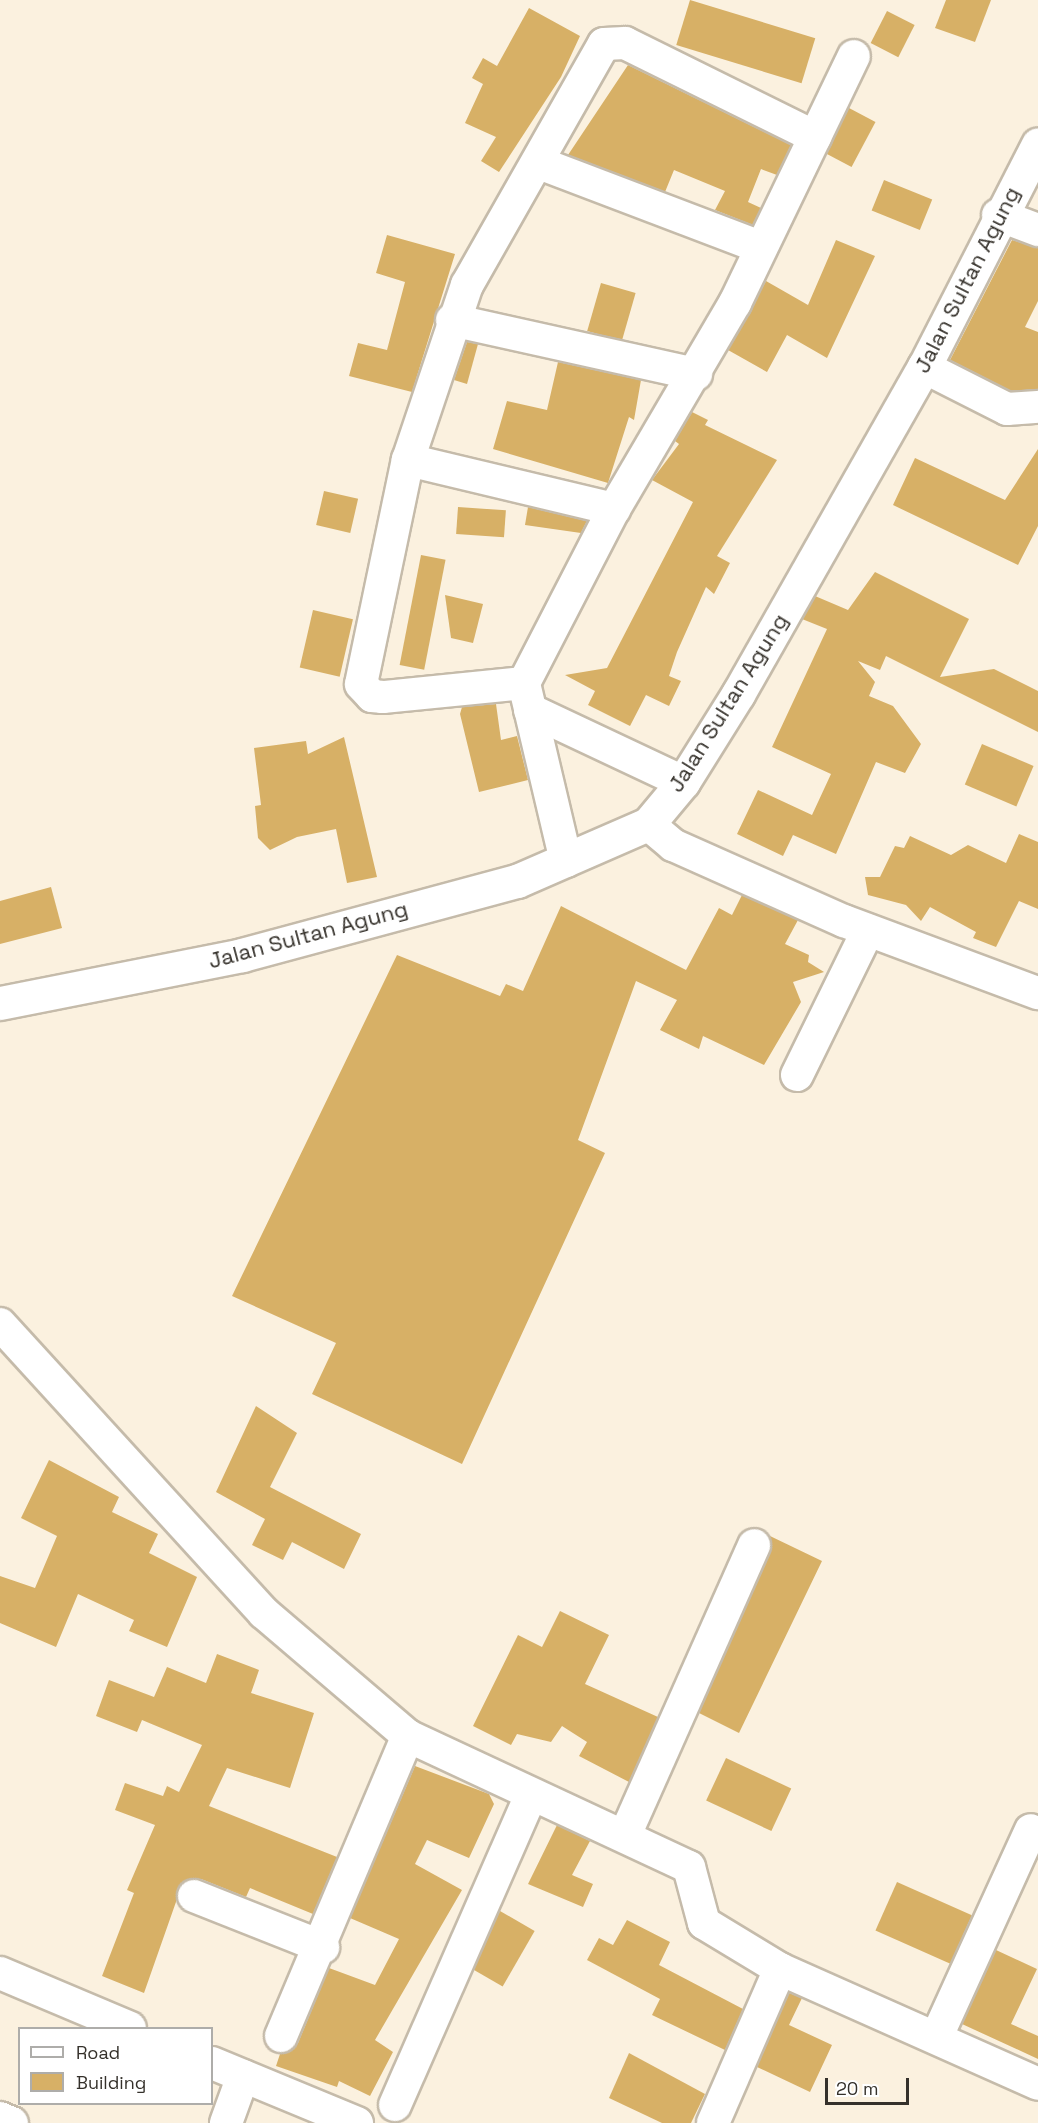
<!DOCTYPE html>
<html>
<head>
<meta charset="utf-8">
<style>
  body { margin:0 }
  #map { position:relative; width:1038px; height:2123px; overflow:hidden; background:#fbf1df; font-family:"Space Grotesk",sans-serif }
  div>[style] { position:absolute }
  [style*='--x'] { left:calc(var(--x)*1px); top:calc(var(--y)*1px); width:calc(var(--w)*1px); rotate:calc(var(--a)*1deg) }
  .building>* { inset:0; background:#d7b066; transform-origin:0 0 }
  .roads { filter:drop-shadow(2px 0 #c5bbaa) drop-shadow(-2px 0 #c5bbaa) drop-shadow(0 2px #c5bbaa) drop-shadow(0 -2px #c5bbaa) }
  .minor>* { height:32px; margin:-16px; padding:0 16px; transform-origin:16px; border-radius:16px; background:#fff }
  .tertiary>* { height:33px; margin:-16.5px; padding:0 16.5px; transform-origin:16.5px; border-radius:16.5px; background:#fff }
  span { translate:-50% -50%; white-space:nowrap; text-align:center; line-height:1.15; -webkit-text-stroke:4.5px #fff; paint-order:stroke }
  .street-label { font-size:22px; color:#35312b }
  .legend { position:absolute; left:18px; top:2027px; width:195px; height:78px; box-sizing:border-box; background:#fff; border:2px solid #aeadaa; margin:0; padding:8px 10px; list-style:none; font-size:18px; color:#35312b }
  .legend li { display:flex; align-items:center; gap:12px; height:30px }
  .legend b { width:30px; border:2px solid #aeadaa }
  .scale { position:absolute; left:825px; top:2078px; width:84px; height:27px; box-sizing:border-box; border:3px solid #35312b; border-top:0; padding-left:8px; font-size:18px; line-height:21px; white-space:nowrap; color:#35312b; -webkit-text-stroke:4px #fff; paint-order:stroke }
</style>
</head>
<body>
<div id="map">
  <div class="building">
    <i style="left:690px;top:0;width:131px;height:47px;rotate:17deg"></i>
    <i style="clip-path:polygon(946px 0,991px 0,975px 42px,935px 28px)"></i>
    <i style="clip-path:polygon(529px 8px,580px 36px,561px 77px,499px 172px,481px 161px,496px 137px,465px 123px,483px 84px,472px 78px,483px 58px,497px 66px)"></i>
    <i style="left:887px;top:11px;width:31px;height:36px;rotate:27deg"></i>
    <i style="clip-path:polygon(628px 65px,791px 145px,777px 175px,761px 169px,748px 202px,761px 208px,753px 225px,715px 210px,725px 191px,674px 170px,665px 192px,568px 155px)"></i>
    <i style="left:849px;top:108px;width:30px;height:51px;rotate:28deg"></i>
    <i style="left:884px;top:180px;width:52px;height:33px;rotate:22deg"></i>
    <i style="clip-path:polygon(387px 235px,455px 254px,412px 392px,349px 376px,358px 343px,387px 350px,405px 282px,376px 273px)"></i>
    <i style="clip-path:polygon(836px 240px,875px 256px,827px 358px,787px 335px,767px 372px,728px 350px,766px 281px,808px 305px)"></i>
    <i style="clip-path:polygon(1012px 240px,1038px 248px,1038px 301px,1025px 327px,1038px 332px,1038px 389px,1011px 391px,950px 360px)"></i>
    <i style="left:601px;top:283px;width:36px;height:50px;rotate:16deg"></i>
    <i style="clip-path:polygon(467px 342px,478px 344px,467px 384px,454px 380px)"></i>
    <i style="clip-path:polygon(558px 362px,641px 380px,634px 420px,629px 417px,608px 483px,493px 449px,507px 401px,547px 410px)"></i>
    <i style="clip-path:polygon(692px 412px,708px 420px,705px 425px,777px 460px,717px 556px,730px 563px,714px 594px,706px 587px,677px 652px,669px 676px,681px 681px,669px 706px,646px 695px,630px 726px,588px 705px,595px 691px,565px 675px,607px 668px,693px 502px,652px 480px,679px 444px,675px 441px)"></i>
    <i style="clip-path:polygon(1038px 449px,1038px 526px,1018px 565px,893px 505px,915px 458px,1005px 500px)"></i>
    <i style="left:324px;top:491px;width:35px;height:35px;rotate:13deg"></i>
    <i style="left:458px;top:507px;width:48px;height:27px;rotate:4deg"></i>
    <i style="clip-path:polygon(528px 507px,587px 521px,581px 533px,525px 525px)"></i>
    <i style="left:421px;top:555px;width:25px;height:112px;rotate:11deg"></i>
    <i style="clip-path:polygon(875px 572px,969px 619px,940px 677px,994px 669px,1038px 691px,1038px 732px,886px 656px,880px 670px,858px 661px,875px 682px,869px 696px,893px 706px,921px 744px,905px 773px,876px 762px,836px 854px,793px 835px,783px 856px,737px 834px,758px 790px,812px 815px,831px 774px,772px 747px,827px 629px,802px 619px,815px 596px,848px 610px)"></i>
    <i style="clip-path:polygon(445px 595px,483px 604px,473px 643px,451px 638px)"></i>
    <i style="left:313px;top:610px;width:41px;height:59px;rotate:13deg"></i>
    <i style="clip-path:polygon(496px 704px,501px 740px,517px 736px,528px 780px,479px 792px,460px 714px,462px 707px)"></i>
    <i style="clip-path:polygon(344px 737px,377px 877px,347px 883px,336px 829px,297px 837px,270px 850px,258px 838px,255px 806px,261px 805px,254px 748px,306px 741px,308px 754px)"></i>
    <i style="left:982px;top:744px;width:56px;height:44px;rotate:23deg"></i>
    <i style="clip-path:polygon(1019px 834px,1038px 842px,1038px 909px,1019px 901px,996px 947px,973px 938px,976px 932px,930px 907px,921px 921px,906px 905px,868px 895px,865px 877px,880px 877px,895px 846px,904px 848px,910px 836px,951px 855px,968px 845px,1006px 863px)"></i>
    <i style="clip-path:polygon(51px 887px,62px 928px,0 944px,0 901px)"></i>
    <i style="clip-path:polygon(742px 895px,798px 920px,785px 944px,809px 955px,808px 962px,824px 972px,793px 982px,801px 1002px,764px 1065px,703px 1036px,699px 1049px,660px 1030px,677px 1000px,636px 981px,578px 1140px,605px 1153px,462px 1464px,312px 1394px,336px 1343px,232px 1296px,397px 955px,500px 996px,506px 984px,523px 991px,561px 906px,686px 970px,719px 908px,732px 915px)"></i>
    <i style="clip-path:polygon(256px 1406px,297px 1433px,270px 1487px,361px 1534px,344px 1569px,292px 1542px,283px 1560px,252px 1545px,265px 1519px,216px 1492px)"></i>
    <i style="clip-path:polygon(49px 1460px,119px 1497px,112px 1512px,158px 1534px,149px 1553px,197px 1577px,167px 1647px,129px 1631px,134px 1620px,78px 1594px,56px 1647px,0 1623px,0 1576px,35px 1588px,57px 1536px,21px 1518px)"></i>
    <i style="clip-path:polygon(770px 1536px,822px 1561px,739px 1733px,699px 1713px,770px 1552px)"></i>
    <i style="clip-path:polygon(560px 1611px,609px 1635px,585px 1684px,658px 1717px,629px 1782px,579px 1756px,587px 1742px,562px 1726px,551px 1742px,517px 1734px,511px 1745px,473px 1726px,518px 1635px,542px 1647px)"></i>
    <i style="clip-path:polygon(217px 1654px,259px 1670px,251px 1693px,314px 1713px,290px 1788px,227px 1768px,209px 1806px,337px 1857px,313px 1914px,250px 1888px,246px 1897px,201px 1879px,183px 1882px,144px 1993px,102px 1976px,134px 1893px,127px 1890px,155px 1825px,115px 1810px,125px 1783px,163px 1796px,167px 1786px,179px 1792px,202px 1745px,142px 1720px,137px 1732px,96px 1716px,109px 1680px,154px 1697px,167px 1667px,206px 1683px)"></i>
    <i style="left:726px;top:1758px;width:72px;height:47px;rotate:25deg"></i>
    <i style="clip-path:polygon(415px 1766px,489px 1794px,494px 1804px,469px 1858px,427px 1840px,415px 1864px,462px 1890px,375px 2040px,393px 2052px,370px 2096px,339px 2081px,337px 2087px,276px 2066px,280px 2054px,298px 2043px,329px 1968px,375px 1985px,399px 1939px,350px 1918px)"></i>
    <i style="clip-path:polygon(557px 1825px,590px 1841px,572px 1875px,593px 1884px,583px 1907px,528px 1884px)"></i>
    <i style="left:897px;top:1882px;width:82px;height:53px;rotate:24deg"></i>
    <i style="left:500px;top:1911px;width:40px;height:64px;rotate:30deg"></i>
    <i style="clip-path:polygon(627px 1920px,670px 1942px,659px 1965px,743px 2009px,725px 2050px,652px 2015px,660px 1999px,587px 1960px,599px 1938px,613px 1945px)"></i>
    <i style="clip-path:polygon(996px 1950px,1037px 1969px,1011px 2024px,1038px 2036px,1038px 2059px,962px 2024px)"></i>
    <i style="clip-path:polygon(789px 1993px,802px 1998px,789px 2025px,832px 2045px,810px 2092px,757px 2067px)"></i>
    <i style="clip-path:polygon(629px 2053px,705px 2094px,691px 2123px,662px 2123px,609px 2098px)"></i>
  </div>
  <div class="roads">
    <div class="minor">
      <i style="--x:539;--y:163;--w:236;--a:20.8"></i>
      <i style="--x:998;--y:215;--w:43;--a:20.6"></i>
      <i style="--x:452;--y:320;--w:250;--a:12.5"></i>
      <i style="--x:924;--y:367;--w:93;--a:26.8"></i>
      <i style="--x:1007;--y:409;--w:31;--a:-4"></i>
      <i style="--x:408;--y:460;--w:212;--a:13.4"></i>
      <i style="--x:524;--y:683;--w:142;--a:174.3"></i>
      <i style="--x:383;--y:697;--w:11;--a:-175"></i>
      <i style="--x:372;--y:696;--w:16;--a:-133"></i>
      <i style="--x:361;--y:684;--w:229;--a:-78.2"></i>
      <i style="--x:408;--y:460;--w:185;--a:-71.4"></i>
      <i style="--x:467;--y:285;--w:277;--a:-60.4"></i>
      <i style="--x:604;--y:44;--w:21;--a:-3"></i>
      <i style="--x:625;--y:43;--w:212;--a:26.3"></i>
      <i style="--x:530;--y:710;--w:169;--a:25.2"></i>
      <i style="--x:648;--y:824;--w:33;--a:40"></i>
      <i style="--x:673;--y:845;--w:187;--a:24"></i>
      <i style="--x:844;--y:921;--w:207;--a:20.4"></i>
      <i style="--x:566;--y:861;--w:183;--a:-103.3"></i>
      <i style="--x:524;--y:683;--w:196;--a:-62.7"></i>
      <i style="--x:614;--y:509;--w:239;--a:-59.6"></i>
      <i style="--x:735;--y:303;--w:274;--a:-64.3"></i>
      <i style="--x:797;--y:1075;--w:161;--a:-63.9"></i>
      <i style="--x:0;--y:1324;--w:391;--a:47.6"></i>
      <i style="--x:264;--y:1613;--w:189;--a:40.5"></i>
      <i style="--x:408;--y:1736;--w:310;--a:25"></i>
      <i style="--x:689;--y:1867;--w:58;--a:75"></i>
      <i style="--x:704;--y:1923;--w:89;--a:31.2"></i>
      <i style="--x:780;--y:1969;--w:282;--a:24"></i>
      <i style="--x:626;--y:1833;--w:315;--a:-66"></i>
      <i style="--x:194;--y:1896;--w:139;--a:21.6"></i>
      <i style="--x:0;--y:1973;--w:141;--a:22.9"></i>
      <i style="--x:281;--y:2036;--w:326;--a:-67.1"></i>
      <i style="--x:937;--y:2036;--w:226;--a:-65.5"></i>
      <i style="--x:212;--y:2063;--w:157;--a:22.5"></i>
      <i style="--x:395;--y:2105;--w:339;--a:-66.3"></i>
      <i style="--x:0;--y:2118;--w:13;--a:23"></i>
      <i style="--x:226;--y:2123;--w:50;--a:-70.1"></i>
      <i style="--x:713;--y:2123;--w:168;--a:-66.5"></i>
    </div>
    <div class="tertiary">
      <i style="--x:0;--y:1003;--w:247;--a:-11.2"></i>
      <i style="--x:242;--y:955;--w:285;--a:-15.1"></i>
      <i style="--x:517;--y:881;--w:143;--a:-23.5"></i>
      <i style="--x:648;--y:824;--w:55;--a:-50.2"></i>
      <i style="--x:683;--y:782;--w:104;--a:-58"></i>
      <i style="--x:738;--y:694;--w:376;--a:-60.4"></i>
      <i style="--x:924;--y:367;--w:250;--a:-62.9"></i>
    </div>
  </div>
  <div class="street-label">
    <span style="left:967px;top:280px;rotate:-63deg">Jalan Sultan Agung</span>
    <span style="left:728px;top:703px;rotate:-58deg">Jalan Sultan Agung</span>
    <span style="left:308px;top:935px;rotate:-15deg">Jalan Sultan Agung</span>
  </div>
  <ul class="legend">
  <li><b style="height:8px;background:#fff"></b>Road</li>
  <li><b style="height:16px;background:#d7b066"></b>Building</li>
  </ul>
  <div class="scale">20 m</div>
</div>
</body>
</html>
